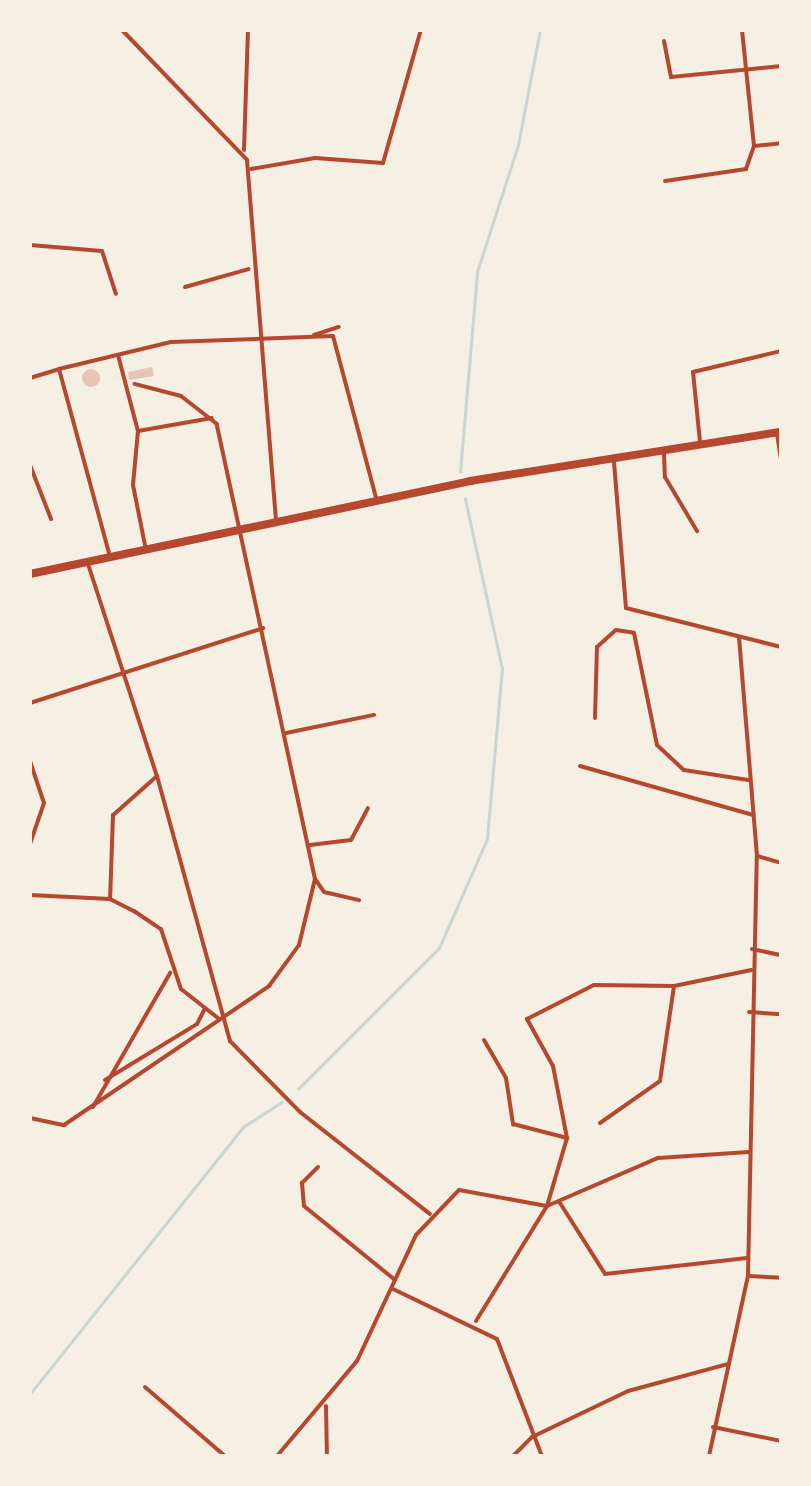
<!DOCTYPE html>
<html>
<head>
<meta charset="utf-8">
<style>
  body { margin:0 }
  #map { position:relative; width:811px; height:1486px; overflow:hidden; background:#f6efe4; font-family:"DejaVu Sans",sans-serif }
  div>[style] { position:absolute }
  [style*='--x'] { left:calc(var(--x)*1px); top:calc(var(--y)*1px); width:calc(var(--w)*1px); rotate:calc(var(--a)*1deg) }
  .stream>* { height:2.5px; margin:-1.25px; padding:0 1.25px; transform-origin:1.25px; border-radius:1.25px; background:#c9d6d2 }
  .building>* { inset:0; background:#e6c5b7 }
  .round { border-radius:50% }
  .minor>* { height:4px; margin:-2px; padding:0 2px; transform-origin:2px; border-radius:2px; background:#b5482f }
  .trunk>* { height:8px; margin:-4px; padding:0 4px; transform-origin:4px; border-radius:4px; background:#b5482f }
  span { translate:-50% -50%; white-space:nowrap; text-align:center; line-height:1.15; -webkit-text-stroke:10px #f6efe4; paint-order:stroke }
  .frame { position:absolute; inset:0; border:32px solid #f6efe4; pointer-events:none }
</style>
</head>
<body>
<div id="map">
  <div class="stream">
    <i style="--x:460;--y:472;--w:201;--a:-85.1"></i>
    <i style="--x:477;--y:272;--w:133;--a:-72.1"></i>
    <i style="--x:518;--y:145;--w:117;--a:-79.2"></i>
    <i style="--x:298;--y:1089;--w:199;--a:-45"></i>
    <i style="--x:439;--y:948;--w:119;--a:-66.2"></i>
    <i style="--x:487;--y:839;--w:171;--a:-85"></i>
    <i style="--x:502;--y:669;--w:174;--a:-102.3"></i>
    <i style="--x:30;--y:1394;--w:342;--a:-51.4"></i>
    <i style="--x:243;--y:1127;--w:46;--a:-32.7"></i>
  </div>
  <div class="building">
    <i style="clip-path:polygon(152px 367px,154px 376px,129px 380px,128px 372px)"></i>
    <i class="round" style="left:82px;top:369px;width:18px;height:18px"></i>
  </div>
  <div class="minor">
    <i style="--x:122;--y:30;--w:180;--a:46.1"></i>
    <i style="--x:247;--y:160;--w:360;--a:85.4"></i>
    <i style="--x:742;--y:30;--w:117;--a:84.1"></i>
    <i style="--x:754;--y:146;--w:27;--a:-6"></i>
    <i style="--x:664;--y:41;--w:37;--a:79"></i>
    <i style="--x:671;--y:77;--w:111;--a:-5.7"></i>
    <i style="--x:244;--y:150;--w:120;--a:-88.1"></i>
    <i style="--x:251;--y:169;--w:65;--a:-9.8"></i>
    <i style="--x:315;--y:158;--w:68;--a:4.2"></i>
    <i style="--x:383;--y:163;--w:138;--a:-74.1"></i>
    <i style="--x:665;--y:181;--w:82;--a:-8.4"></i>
    <i style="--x:746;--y:169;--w:24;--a:-71"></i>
    <i style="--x:30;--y:245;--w:72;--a:4.8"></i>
    <i style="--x:102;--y:251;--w:45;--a:72"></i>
    <i style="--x:185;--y:287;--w:66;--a:-15.7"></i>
    <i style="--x:314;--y:335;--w:26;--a:-18"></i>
    <i style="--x:118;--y:355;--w:79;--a:75.3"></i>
    <i style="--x:138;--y:431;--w:54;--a:95.3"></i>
    <i style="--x:133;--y:485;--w:61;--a:78.7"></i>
    <i style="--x:59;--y:369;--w:115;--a:-13.6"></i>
    <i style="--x:171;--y:342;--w:162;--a:-2.1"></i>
    <i style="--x:333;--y:336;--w:171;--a:75.1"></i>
    <i style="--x:30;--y:378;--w:30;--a:-17"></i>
    <i style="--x:59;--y:369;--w:191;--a:74.8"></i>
    <i style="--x:138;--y:431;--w:75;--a:-10"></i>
    <i style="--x:777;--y:434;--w:25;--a:81"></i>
    <i style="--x:700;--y:442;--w:70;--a:-95.7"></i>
    <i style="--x:693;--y:372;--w:90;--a:-13.4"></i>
    <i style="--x:664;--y:453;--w:24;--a:88"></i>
    <i style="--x:665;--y:477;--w:63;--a:59.3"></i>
    <i style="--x:614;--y:462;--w:146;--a:85.3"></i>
    <i style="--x:626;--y:608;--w:160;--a:14.1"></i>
    <i style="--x:30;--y:465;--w:58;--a:68.7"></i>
    <i style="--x:88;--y:564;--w:223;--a:72"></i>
    <i style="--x:157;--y:776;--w:59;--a:138.4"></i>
    <i style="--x:113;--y:815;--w:84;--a:92"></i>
    <i style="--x:30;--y:703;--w:245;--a:-17.8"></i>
    <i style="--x:595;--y:718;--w:71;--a:-88.4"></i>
    <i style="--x:597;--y:647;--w:25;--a:-42"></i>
    <i style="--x:616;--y:630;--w:18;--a:9"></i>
    <i style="--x:634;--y:633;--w:114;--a:78.4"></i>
    <i style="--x:657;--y:745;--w:37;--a:43"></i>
    <i style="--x:684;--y:770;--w:65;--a:8.9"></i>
    <i style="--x:286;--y:733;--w:90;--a:-11.6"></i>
    <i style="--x:30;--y:761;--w:44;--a:71.6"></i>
    <i style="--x:44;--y:803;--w:43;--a:108.9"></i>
    <i style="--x:580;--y:766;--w:180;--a:15.8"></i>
    <i style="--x:157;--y:776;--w:275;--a:74.6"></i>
    <i style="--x:230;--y:1041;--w:100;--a:45.4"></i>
    <i style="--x:300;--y:1112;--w:165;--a:38.1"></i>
    <i style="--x:310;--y:845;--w:41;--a:-7"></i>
    <i style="--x:351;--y:840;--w:36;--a:-62"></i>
    <i style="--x:757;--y:856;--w:25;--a:16"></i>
    <i style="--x:315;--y:879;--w:16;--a:55"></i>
    <i style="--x:324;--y:892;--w:36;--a:13"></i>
    <i style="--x:30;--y:895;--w:80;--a:2.9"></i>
    <i style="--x:110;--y:899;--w:27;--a:27"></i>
    <i style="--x:134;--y:911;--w:32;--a:34"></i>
    <i style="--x:161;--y:929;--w:63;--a:71.6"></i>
    <i style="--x:181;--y:989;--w:47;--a:38.1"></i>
    <i style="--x:752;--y:949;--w:30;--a:12"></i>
    <i style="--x:749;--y:1012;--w:32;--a:4"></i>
    <i style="--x:484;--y:1040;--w:44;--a:59.9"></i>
    <i style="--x:506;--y:1078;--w:47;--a:81.3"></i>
    <i style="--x:513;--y:1124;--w:56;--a:14.5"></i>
    <i style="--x:105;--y:1080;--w:108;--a:-31.3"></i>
    <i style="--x:197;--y:1024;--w:16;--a:-63"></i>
    <i style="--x:93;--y:1107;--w:155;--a:-60.1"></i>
    <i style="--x:30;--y:1118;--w:35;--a:12"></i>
    <i style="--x:64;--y:1125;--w:248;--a:-34.1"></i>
    <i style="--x:269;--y:986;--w:51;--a:-53.8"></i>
    <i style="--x:299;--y:945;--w:68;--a:-76.4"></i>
    <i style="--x:315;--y:879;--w:465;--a:-102.2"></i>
    <i style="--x:217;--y:424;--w:46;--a:-142.1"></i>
    <i style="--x:181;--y:396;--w:48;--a:-165.4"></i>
    <i style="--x:600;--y:1123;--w:73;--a:-35"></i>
    <i style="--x:660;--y:1081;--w:96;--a:-81.6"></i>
    <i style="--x:318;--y:1167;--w:23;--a:135"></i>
    <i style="--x:302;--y:1183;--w:23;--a:85"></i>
    <i style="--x:304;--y:1206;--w:117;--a:39.1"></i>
    <i style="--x:560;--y:1203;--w:84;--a:57.6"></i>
    <i style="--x:605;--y:1274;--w:143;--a:-6.4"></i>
    <i style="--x:748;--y:1276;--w:33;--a:3"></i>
    <i style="--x:393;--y:1289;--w:115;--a:25.7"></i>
    <i style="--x:497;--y:1339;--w:125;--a:69"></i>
    <i style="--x:476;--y:1321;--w:135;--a:-58.3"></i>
    <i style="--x:547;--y:1206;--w:71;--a:-73.6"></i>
    <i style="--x:567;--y:1138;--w:73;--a:-101"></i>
    <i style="--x:553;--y:1066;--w:54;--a:-119"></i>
    <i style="--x:527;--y:1019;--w:75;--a:-26.9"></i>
    <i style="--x:594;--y:985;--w:80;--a:0.7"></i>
    <i style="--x:674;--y:986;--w:79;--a:-11.7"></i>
    <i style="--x:145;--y:1387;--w:106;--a:40.8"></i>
    <i style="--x:326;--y:1406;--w:50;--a:88.9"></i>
    <i style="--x:713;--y:1427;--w:69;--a:11.6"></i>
    <i style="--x:277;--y:1456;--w:124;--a:-49.9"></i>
    <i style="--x:357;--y:1361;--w:139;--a:-64.9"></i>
    <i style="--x:416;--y:1235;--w:62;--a:-46.3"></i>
    <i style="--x:459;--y:1190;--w:89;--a:10.3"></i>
    <i style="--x:547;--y:1206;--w:121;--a:-23.4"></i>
    <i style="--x:658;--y:1158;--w:91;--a:-3.8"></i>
    <i style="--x:513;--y:1456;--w:27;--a:-45"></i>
    <i style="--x:532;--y:1437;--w:106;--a:-25.6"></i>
    <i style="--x:628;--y:1391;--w:104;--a:-15.1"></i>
    <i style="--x:709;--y:1456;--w:184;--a:-77.8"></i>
    <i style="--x:748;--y:1276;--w:420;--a:-88.8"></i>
    <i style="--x:757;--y:856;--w:218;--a:-94.7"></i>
  </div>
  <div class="trunk">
    <i style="--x:30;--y:574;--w:450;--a:-11.9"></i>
    <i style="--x:470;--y:481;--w:315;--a:-9"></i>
  </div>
  <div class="frame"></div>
</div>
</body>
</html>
